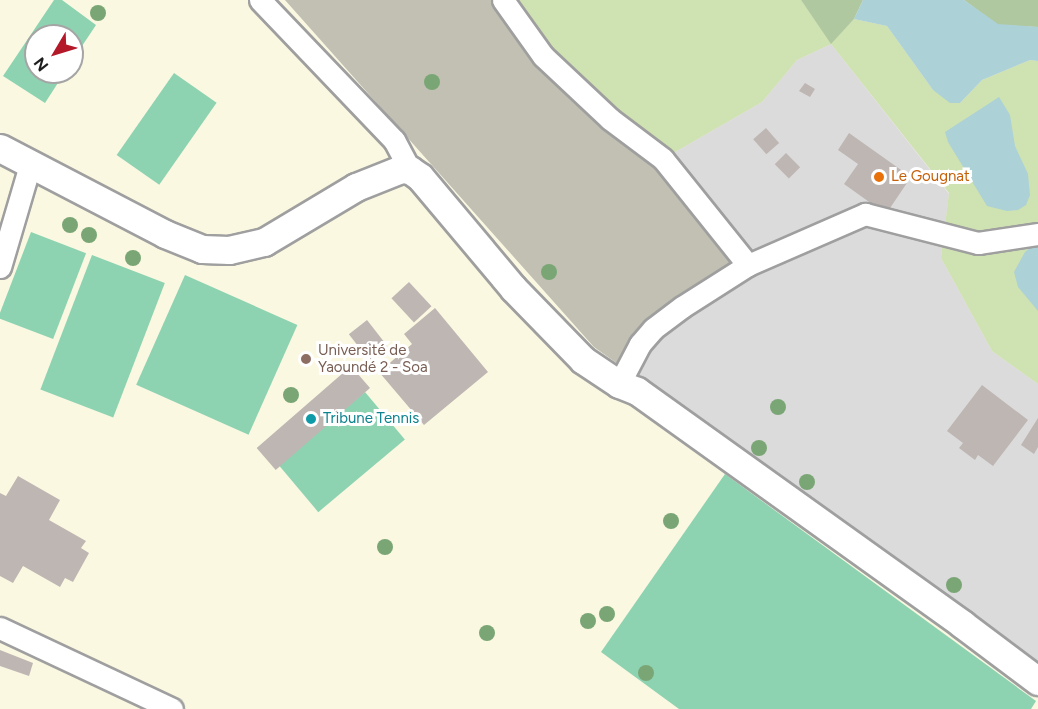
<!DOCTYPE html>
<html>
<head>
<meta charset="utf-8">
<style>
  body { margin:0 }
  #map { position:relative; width:1038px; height:709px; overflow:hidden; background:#eeeae6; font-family:Figtree,sans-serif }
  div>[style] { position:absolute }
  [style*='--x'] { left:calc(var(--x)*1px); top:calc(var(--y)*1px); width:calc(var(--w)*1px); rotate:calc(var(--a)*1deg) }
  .residential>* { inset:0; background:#dcdbdc }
  .education>* { inset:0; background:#fbf8e2 }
  .construction>* { inset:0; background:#c1c0b2 }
  .grass>* { inset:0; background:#cfe2b2 }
  .forest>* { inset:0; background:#b0c8a0 }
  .pitch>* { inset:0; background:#8dd3b1; transform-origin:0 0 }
  .water>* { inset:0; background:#acd1d6 }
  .building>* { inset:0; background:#beb6b3; transform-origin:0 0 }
  .roads { filter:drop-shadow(2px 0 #9f9f9f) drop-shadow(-2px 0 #9f9f9f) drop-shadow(0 2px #9f9f9f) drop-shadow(0 -2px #9f9f9f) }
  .minor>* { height:21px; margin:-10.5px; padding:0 10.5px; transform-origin:10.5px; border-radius:10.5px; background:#fff }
  .tertiary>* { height:27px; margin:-13.5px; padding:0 13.5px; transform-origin:13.5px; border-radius:13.5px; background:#fff }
  .trees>* { width:16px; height:16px; margin:-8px; border-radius:50%; background:#7aa675 }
  .dots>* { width:16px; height:16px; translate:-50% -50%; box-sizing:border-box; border:3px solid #fff; border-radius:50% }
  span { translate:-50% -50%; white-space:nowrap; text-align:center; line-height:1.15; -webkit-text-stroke:6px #fff; paint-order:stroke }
  .food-label { font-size:15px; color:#c56008 }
  .left { translate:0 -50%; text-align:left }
  .education-label { font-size:15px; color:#785e54 }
  .culture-label { font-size:15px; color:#0d838f }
  .north { position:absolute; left:24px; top:24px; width:60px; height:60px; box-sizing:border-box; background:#fff; border:2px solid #a5a5a5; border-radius:50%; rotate:232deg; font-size:16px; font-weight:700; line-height:24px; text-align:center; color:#1e1e1e }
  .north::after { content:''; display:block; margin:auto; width:21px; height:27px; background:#b4192a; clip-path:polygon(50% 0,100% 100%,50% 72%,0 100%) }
</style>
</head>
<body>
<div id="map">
  <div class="residential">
    <i style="clip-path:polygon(831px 44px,949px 194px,941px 258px,992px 351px,1038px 384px,1038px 662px,628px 371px,663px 159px,762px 102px,797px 60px)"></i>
  </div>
  <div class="education">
    <i style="clip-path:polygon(evenodd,0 0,285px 0,594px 347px,1038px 662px,1038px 709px,0 709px,0 0,36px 36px,72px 36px,72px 72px,36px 72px,36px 36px)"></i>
  </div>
  <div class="construction">
    <i style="clip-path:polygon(285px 0,503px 0,663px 159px,741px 267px,682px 307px,628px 371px,594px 347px)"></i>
  </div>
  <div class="grass">
    <i style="clip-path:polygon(503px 0,801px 0,831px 43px,854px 19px,887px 26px,933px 90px,960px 103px,982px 80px,1030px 60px,1038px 61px,1038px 384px,992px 351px,941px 258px,949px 193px,831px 44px,797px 60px,762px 102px,663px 159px,610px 119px)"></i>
  </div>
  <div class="forest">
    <i style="clip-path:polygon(801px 0,863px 0,854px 19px,831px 44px)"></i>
    <i style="clip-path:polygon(964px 0,1038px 0,1038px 27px,998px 25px)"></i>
  </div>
  <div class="pitch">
    <i style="clip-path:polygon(54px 0,62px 0,96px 25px,72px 61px,72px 36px,36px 36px,36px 72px,65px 72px,45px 103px,3px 76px)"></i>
    <i style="left:174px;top:73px;width:52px;height:100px;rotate:35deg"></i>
    <i style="left:31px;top:232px;width:59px;height:92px;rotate:21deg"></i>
    <i style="left:92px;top:255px;width:78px;height:144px;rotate:21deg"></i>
    <i style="left:185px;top:275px;width:123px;height:120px;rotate:24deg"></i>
    <i style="left:365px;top:392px;width:62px;height:113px;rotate:50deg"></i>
    <i style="clip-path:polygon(725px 474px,1036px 701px,1031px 709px,679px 709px,601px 652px)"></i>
  </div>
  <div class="water">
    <i style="clip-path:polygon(863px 0,964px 0,998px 24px,1038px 27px,1038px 61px,1030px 60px,982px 80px,960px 103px,950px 103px,933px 90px,887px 26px,854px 19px)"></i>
    <i style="clip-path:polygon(999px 97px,1010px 115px,1015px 146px,1028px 174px,1030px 195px,1026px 205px,1018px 210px,1007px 211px,987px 206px,948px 142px,945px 132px)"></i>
    <i style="clip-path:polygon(1038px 241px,1038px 311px,1018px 287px,1014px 272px,1025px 252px)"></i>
  </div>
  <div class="building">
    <i style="clip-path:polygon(805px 83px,815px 89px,810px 97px,799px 91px)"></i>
    <i style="left:766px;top:128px;width:20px;height:17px;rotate:49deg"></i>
    <i style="clip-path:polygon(849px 133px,911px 177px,886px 214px,844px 184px,858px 164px,838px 150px)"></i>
    <i style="left:786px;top:153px;width:20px;height:16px;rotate:45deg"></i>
    <i style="left:409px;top:282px;width:33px;height:24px;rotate:47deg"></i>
    <i style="clip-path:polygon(435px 308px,488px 372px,424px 425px,379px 372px,412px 344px,404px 334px)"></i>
    <i style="left:367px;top:320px;width:33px;height:23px;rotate:52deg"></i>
    <i style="left:351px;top:366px;width:29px;height:125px;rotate:49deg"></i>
    <i style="clip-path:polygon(982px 385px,1028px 420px,993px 466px,978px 455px,975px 460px,959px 448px,963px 443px,947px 431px)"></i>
    <i style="clip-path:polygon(1038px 418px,1038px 447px,1034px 454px,1021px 445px)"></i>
    <i style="clip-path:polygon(18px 476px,60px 500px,49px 520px,86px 541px,81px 548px,89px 553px,73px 582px,65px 578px,60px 587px,23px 566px,13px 583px,0 576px,0 493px,6px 496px)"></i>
    <i style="clip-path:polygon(0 650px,33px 663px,29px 676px,0 666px)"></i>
  </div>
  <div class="roads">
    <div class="minor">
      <i style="--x:260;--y:0;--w:194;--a:46.3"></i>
      <i style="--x:394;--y:140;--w:34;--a:62"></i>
      <i style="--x:503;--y:0;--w:69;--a:54.5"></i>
      <i style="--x:543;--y:56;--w:92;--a:43.2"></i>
      <i style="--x:610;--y:119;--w:66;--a:37"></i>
      <i style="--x:663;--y:159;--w:136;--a:51.3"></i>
      <i style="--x:748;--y:265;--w:78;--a:147.5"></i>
      <i style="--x:682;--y:307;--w:36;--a:143"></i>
      <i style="--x:653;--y:329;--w:20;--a:131"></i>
      <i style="--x:640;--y:344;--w:45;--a:117.7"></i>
      <i style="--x:748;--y:265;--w:128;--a:-23.6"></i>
      <i style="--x:865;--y:214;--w:117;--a:14.4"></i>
      <i style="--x:978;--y:243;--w:61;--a:-8.5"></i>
      <i style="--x:0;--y:267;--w:106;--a:-73.6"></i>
      <i style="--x:0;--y:628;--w:190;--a:25.2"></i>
    </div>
    <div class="tertiary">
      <i style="--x:0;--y:148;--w:186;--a:27.5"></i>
      <i style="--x:165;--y:234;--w:40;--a:22"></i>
      <i style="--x:202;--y:249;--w:27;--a:2"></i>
      <i style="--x:229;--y:250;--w:36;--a:-13"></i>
      <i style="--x:264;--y:242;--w:107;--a:-30.9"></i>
      <i style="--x:356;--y:187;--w:48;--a:-21.8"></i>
      <i style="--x:401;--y:169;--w:9;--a:6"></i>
      <i style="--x:410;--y:170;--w:12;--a:35"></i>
      <i style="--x:420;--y:177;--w:145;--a:50"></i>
      <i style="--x:513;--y:288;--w:100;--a:45.8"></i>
      <i style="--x:583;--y:360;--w:43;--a:33.7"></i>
      <i style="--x:619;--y:384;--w:19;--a:21"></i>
      <i style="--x:637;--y:391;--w:400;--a:35.6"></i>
      <i style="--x:962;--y:624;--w:95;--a:36.9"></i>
    </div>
  </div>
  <div class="trees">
    <i style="left:98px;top:13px"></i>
    <i style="left:432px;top:82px"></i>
    <i style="left:70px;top:225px"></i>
    <i style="left:89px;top:235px"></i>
    <i style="left:133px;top:258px"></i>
    <i style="left:549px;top:272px"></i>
    <i style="left:291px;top:395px"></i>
    <i style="left:778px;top:407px"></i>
    <i style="left:759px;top:448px"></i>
    <i style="left:807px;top:482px"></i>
    <i style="left:671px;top:521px"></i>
    <i style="left:385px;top:547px"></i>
    <i style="left:954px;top:585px"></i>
    <i style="left:607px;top:614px"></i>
    <i style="left:588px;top:621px"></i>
    <i style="left:487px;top:633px"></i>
    <i style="left:646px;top:673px"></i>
  </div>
  <div class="dots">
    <i style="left:879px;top:177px;background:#e8710a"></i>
    <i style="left:306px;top:359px;background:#8d6e63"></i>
    <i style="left:311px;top:419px;background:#0f9aa8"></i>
  </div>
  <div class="food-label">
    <span class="left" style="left:891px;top:177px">Le Gougnat</span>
  </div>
  <div class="education-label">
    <span class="left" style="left:318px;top:359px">Université de<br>Yaoundé 2 - Soa</span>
  </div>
  <div class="culture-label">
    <span class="left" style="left:323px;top:419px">Tribune Tennis</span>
  </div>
  <div class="north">N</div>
</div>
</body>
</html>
